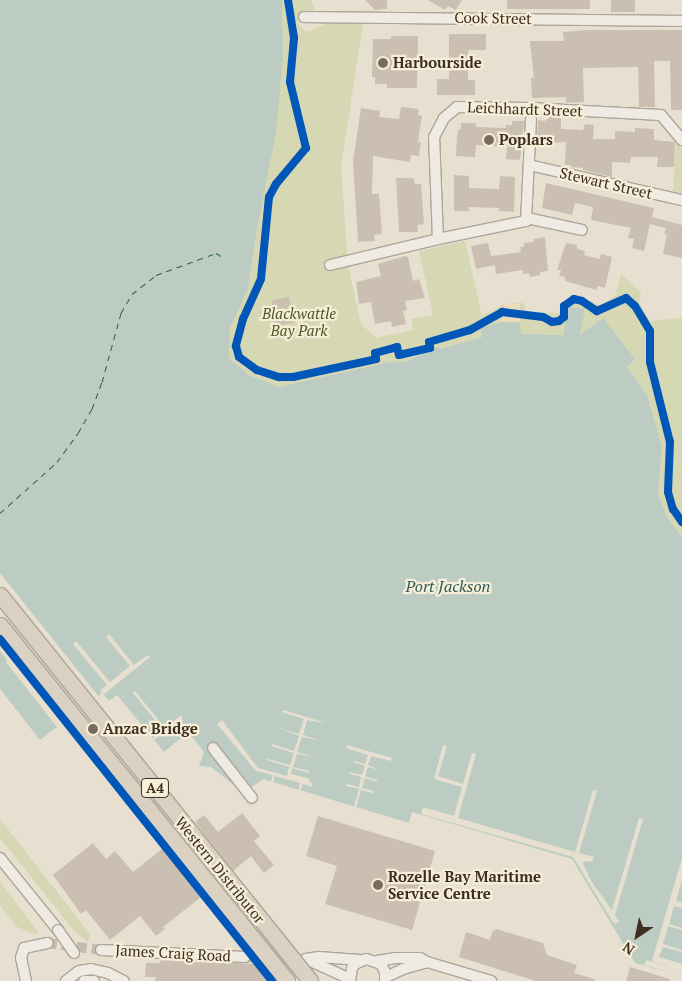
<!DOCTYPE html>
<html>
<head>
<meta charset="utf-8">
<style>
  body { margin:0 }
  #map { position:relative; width:682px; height:981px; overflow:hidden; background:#e7e0d1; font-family:"PT Serif",serif }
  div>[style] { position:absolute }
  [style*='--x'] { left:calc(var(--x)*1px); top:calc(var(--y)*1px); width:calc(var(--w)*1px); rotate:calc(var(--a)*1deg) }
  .green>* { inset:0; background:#d6d7b3 }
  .sand>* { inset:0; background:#eadcb9 }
  .water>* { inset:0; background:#bcccc2 }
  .pier>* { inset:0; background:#e7e0d1 }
  .ferry>* { height:1px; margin-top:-0.5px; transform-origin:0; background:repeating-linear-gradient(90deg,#2f5d5a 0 6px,transparent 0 11px) }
  .building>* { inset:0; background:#cbbfb2; transform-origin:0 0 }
  .minor-tunnel>* { height:10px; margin-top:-5px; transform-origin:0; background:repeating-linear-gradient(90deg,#c5bcae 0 10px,transparent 0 15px) }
  .roads { filter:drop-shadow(1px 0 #ada599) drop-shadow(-1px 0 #ada599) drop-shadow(0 1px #ada599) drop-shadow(0 -1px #ada599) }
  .minor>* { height:10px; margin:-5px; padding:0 5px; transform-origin:5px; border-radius:5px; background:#efebe3 }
  .bridges { filter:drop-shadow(1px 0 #ada599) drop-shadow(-1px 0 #ada599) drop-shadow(0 1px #ada599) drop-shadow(0 -1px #ada599) }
  .minor-bridge>* { height:10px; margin:-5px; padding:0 5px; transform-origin:5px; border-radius:5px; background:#efebe3 }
  .highway-bridge>* { height:15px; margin:-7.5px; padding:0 7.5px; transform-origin:7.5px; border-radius:7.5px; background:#dad1c2 }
  .cycleway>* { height:8px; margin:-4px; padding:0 4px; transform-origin:4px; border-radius:4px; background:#0057b8 }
  .dots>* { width:14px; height:14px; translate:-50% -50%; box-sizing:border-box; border:2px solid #f7eed8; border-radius:50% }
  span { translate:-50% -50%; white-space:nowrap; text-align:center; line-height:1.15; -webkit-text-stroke:4.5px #f7eed8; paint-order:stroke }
  .shield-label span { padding:1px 4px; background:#f7eed8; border:1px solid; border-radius:4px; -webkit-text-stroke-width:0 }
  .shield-label { font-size:14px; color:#3d2e20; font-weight:700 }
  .street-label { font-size:15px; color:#3d2e20 }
  .poi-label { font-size:15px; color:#3d2e20; font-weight:700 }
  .left { translate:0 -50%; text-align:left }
  .park-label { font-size:15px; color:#4d5a26; font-style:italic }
  .water-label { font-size:16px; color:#2f5d5a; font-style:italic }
  .north { position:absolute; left:612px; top:911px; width:50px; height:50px; -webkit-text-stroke:4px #f7eed8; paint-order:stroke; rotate:214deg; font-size:14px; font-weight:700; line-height:20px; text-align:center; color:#3d2e20 }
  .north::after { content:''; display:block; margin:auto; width:18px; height:22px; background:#3d2e20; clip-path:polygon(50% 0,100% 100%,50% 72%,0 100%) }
</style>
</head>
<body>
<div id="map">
  <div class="green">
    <i style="clip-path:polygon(282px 0,311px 0,315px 10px,301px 12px,297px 22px,306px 32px,333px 21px,363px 24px,341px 166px,348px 266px,361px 324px,376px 338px,413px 330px,411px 319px,433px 315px,419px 251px,465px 241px,482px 316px,504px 304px,524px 303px,526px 312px,562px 313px,567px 299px,576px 296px,600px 305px,615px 296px,621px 274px,641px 292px,639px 302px,650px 321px,682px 318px,682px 537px,667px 517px,658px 494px,662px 446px,647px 395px,627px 367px,579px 336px,585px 308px,565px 335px,521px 334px,481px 328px,482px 337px,439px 349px,438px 348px,412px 357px,412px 360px,394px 363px,394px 361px,279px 387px,249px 375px,229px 358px,230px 327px,248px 290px,283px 56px)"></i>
    <i style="clip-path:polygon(676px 139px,682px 149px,682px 194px,673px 192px)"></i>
    <i style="clip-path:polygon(0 819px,90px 934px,88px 942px,75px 932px,0 838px)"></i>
    <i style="clip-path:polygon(0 882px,39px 933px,37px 935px,17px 927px,0 905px)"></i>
  </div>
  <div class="sand">
    <i style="clip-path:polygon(504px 304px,520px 304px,520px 322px,501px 322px)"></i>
  </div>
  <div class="water">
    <i style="clip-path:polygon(0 0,282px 0,283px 56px,276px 132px,257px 229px,248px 290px,230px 327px,229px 358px,249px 375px,279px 387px,394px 361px,395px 363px,412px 360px,412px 358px,439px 347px,440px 349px,482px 337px,481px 328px,501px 322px,520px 322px,521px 334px,564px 335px,567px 307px,585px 308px,580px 335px,603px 318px,635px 359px,627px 367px,647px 395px,662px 446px,658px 494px,667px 517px,682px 537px,682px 976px,635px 963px,572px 859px,412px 812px,409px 823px,263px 779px,244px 793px,211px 767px,199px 766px,204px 752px,188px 732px,164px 752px,117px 695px,109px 701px,102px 693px,40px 740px,0 689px)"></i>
  </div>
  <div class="pier">
    <i style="clip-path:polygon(0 573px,100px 698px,61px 727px,57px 727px,6px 662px,7px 660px,0 651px)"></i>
    <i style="clip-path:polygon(109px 634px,134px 665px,148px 655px,150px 657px,103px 695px,100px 691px,107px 685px,73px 644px,76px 641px,110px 682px,130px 666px,106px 637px)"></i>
    <i style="clip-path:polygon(135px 691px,165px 728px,181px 715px,183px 718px,153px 741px,152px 739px,163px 730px,133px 693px)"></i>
    <i style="clip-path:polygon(283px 710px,326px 723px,307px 720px,303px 735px,319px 740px,302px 737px,297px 752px,314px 757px,297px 754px,293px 767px,309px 771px,309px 773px,292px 768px,291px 774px,310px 779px,309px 782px,312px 783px,312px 787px,303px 784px,300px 792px,298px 791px,300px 783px,275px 776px,273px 782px,271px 781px,273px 775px,256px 771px,217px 724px,222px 720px,258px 768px,287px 776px,289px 767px,267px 760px,268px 759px,290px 765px,294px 753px,271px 746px,272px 744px,294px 751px,299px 736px,277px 727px,299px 734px,304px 719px,282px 712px)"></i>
    <i style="clip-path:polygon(347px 745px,392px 758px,391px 761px,371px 756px,368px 765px,380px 770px,368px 767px,365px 776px,377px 780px,377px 782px,365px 778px,362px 788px,374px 791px,373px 793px,361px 790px,356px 808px,354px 807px,359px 789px,346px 786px,347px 784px,359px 787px,361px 777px,350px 774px,350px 772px,362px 775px,365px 766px,353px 762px,354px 761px,365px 764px,368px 755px,346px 748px)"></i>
    <i style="clip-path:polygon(443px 745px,447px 746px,438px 776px,463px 784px,472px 753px,476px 754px,458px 818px,575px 852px,593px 790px,597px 791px,579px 853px,594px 857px,592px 862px,585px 861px,583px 863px,591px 881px,612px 910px,639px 818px,643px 819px,615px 915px,619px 922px,614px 924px,573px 857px,421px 814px,423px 807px,454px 816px,462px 787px,434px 779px)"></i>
    <i style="clip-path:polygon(682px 858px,682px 880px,676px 901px,682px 903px,682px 908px,674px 906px,669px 924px,682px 928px,682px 930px,668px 926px,663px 944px,682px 950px,682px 952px,663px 947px,659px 957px,682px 964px,682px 976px,644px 965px,646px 960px,670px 967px,652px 961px)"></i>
  </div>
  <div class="ferry">
    <i style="--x:0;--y:513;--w:76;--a:-41.8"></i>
    <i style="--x:57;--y:462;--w:36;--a:-54"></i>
    <i style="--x:78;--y:433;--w:28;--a:-60"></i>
    <i style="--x:92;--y:409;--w:29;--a:-70"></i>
    <i style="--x:102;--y:382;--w:72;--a:-74.6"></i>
    <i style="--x:121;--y:313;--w:22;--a:-60"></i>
    <i style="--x:132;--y:294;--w:31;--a:-38"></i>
    <i style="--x:156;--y:275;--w:64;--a:-20.1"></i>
    <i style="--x:216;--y:253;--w:6;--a:31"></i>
  </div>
  <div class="building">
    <i style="clip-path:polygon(365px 0,387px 0,387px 9px,375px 10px)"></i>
    <i style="clip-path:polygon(428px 0,462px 0,456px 10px,448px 6px,445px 10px)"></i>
    <i style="left:507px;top:0;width:83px;height:9px"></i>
    <i style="left:611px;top:0;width:24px;height:12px"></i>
    <i style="clip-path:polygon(588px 30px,682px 30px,682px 110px,671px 110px,670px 61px,654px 61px,655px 107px,639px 107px,638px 67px,583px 68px,584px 102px,566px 103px,566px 97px,532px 98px,531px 78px,534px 78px,530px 41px,564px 41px,563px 32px)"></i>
    <i style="clip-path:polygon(449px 34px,486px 34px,486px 50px,468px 50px,468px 80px,475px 80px,475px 95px,437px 95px,437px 79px,449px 79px)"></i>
    <i style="clip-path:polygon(391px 36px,418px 36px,417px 88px,387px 88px,387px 84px,375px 84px,375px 77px,372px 77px,373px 39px,391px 39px)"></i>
    <i style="clip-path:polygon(401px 107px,419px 109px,418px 115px,422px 116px,418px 142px,421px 142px,419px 156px,411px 155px,410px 162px,373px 156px,372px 194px,379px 194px,382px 234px,374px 235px,375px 241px,358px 242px,353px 161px,361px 108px,380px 111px,379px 117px,399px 119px)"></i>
    <i style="clip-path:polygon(550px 117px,561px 117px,561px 129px,583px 130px,585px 124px,594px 125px,593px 139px,615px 139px,615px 131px,635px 132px,635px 128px,654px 129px,654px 140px,675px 142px,674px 167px,657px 167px,658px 157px,631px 157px,630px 163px,612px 162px,612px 177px,583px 170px,583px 168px,571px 167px,571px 165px,565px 165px,566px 142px,537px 144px,538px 120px,545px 121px)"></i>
    <i style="clip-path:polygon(512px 121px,524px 121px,520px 160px,506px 159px,507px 147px,476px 145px,475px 157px,456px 156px,457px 135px,459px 129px,461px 129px,461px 123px,476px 123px,476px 127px,506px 128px,506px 125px,512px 125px)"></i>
    <i style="clip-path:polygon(454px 175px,469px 176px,469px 188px,499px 189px,500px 176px,515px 177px,514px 212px,499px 211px,499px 208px,469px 207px,469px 211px,454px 211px)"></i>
    <i style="clip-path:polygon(396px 178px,414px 178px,415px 184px,421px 184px,424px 224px,417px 225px,418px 232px,399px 232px)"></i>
    <i style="clip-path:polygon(546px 183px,654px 208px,652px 217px,682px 225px,682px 258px,663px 254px,667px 234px,664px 234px,666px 228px,650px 224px,644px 251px,632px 248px,634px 239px,628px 238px,631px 228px,591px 220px,593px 208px,592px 207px,575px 203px,572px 215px,542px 208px)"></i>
    <i style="clip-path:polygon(545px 237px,548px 271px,540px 272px,540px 275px,530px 277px,529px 273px,523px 274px,523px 270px,496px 274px,495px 265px,476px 269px,471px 246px,488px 243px,491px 256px,521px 252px,520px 247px,524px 247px,524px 243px,534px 242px,533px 239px)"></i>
    <i style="clip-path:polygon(566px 243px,577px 245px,577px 249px,585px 251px,584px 255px,600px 259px,601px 254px,612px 257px,605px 288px,598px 286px,596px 290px,586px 287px,565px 281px,565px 277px,559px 276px,561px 270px,557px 270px)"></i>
    <i style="clip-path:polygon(405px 256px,408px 257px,413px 281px,419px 279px,425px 298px,405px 301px,407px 310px,403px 311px,406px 324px,392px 327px,391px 321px,375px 324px,371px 302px,359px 304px,356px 282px,381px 276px,378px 264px)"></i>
    <i style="left:289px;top:297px;width:26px;height:18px;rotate:79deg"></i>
    <i style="clip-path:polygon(242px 813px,260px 836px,254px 841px,274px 865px,264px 873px,251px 856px,233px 871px,195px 822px,204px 815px,218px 832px)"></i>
    <i style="clip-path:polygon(318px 816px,435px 851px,412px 930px,325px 904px,337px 866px,306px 856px)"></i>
    <i style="clip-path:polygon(93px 843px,106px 859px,115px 851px,133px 872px,166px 846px,205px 894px,163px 927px,165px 929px,156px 936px,140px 916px,110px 940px,86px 910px,81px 914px,53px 875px)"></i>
    <i style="clip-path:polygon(496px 929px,543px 943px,547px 955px,577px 965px,574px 973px,595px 979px,595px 981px,536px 981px,459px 957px,466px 932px,490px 940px,492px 932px)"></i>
    <i style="clip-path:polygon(161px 960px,261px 964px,275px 981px,155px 981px,156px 977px,145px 977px,146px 963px,160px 963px)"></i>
    <i style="clip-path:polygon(630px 967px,670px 979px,670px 981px,626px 981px)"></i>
  </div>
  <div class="minor-tunnel">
    <i style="--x:47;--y:943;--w:54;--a:7.4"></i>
    <i style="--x:245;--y:957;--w:49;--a:1.2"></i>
  </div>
  <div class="roads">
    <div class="minor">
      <i style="--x:304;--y:17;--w:378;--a:0.6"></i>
      <i style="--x:529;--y:165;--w:157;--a:12.9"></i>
      <i style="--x:527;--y:218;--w:56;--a:12.3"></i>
      <i style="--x:438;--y:239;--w:102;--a:-92.2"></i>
      <i style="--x:434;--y:137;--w:21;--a:-62"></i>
      <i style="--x:444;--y:118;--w:17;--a:-40"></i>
      <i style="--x:457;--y:107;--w:72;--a:0.8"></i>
      <i style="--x:529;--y:108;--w:132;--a:3"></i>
      <i style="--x:661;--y:115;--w:33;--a:50"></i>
      <i style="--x:330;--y:265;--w:111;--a:-13.5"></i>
      <i style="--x:438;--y:239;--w:90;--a:-11.6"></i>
      <i style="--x:526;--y:221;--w:102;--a:-87.2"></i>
      <i style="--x:213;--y:748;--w:63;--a:52"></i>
      <i style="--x:0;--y:858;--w:92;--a:51.1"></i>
      <i style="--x:101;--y:950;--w:144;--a:2.8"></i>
      <i style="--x:306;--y:959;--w:13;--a:-9"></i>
      <i style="--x:319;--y:957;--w:41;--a:4.2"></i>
      <i style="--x:306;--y:959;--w:48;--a:24.4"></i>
      <i style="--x:377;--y:961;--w:19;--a:-9"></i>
      <i style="--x:396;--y:958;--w:24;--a:0"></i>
      <i style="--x:420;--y:958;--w:8;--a:30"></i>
      <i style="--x:427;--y:962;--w:67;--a:16.5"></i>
      <i style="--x:386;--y:977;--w:19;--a:-25"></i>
      <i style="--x:403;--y:969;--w:25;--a:-16"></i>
      <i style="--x:26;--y:981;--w:24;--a:-102"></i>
      <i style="--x:21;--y:958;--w:10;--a:-73"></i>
      <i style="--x:24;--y:948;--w:24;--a:-12"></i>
      <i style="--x:66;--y:981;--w:16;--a:-38"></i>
      <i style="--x:79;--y:971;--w:12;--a:-9"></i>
      <i style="--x:91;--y:969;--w:17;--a:13"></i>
      <i style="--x:108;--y:973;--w:18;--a:27"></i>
      <i style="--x:84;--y:981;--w:10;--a:0"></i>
      <i style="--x:350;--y:981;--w:13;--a:-81"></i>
      <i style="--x:352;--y:968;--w:5;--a:-53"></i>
      <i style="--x:355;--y:964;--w:12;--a:-24"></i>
      <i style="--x:366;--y:959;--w:16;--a:18"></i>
      <i style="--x:381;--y:964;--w:9;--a:63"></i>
      <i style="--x:385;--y:972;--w:9;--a:90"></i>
    </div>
  </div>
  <div class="bridges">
    <div class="minor-bridge">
      <i style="--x:58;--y:930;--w:28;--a:55"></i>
    </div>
    <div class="highway-bridge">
      <i style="--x:0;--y:595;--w:495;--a:51.2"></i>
      <i style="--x:0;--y:625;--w:457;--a:51.1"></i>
    </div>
  </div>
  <div class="cycleway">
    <i style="--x:288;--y:0;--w:38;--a:81"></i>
    <i style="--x:294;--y:38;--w:44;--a:95.2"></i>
    <i style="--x:290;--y:82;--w:68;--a:76.4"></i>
    <i style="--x:306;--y:148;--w:47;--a:129.8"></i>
    <i style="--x:276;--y:184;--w:15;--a:118"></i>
    <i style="--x:269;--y:197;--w:82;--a:95.6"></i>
    <i style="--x:261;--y:279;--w:44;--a:114.2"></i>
    <i style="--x:243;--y:319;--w:28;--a:105"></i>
    <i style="--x:236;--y:346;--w:11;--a:75"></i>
    <i style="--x:239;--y:357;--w:22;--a:36"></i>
    <i style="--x:257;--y:370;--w:23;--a:18"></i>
    <i style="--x:279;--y:377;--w:14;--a:0"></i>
    <i style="--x:293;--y:377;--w:85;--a:-12.2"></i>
    <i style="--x:376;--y:359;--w:6;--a:-99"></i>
    <i style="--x:375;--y:353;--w:23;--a:-15"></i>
    <i style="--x:397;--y:347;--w:8;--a:76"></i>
    <i style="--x:399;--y:355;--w:32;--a:-13"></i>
    <i style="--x:430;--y:348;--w:6;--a:-99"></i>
    <i style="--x:429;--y:342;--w:43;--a:-16.3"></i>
    <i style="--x:470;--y:330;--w:37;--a:-29"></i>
    <i style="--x:502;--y:312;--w:41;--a:7"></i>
    <i style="--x:543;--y:317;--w:10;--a:29"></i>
    <i style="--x:552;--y:322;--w:7;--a:-8"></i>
    <i style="--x:559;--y:321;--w:6;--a:-39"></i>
    <i style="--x:564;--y:317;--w:11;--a:-90"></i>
    <i style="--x:564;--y:306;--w:12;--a:-35"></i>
    <i style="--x:574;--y:299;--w:8;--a:14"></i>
    <i style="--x:582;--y:301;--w:18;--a:34"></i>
    <i style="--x:597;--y:311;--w:32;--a:-24"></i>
    <i style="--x:626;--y:298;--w:12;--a:42"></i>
    <i style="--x:635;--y:306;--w:29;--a:59"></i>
    <i style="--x:650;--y:331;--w:31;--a:90"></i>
    <i style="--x:650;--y:362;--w:82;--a:76"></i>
    <i style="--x:670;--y:442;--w:50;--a:92.3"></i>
    <i style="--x:668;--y:492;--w:18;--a:74"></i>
    <i style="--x:673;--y:509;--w:16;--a:55"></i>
    <i style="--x:0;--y:639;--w:437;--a:51.5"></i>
  </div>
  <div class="dots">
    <i style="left:383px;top:63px;background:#786c5e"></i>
    <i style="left:489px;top:140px;background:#786c5e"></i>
    <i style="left:93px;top:729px;background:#786c5e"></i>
    <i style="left:378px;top:885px;background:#786c5e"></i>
  </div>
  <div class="shield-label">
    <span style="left:155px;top:788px">A4</span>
  </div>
  <div class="street-label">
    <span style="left:493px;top:18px;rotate:1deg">Cook Street</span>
    <span style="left:525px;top:109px;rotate:2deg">Leichhardt Street</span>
    <span style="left:606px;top:183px;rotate:13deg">Stewart Street</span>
    <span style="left:220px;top:870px;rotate:51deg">Western Distributor</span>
    <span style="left:173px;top:953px;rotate:3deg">James Craig Road</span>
  </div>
  <div class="poi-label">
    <span class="left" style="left:393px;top:63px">Harbourside</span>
    <span class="left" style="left:499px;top:140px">Poplars</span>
    <span class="left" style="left:103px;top:729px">Anzac Bridge</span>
    <span class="left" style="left:388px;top:885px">Rozelle Bay Maritime<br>Service Centre</span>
  </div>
  <div class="park-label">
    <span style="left:299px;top:322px">Blackwattle<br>Bay Park</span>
  </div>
  <div class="water-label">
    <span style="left:448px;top:586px">Port Jackson</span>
  </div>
  <div class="north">N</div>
</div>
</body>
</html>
